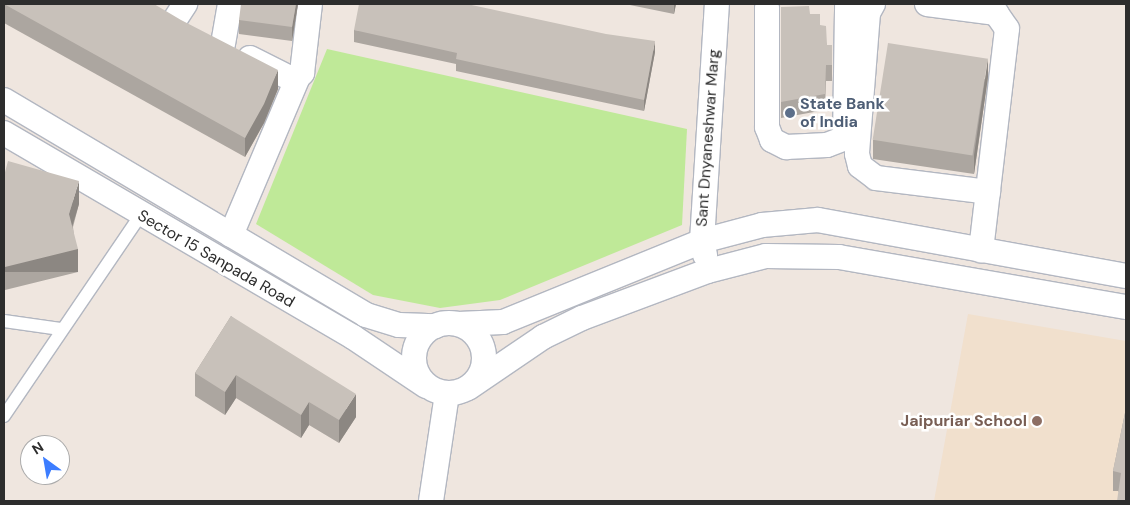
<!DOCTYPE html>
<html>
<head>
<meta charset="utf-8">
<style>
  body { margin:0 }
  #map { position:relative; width:1130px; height:505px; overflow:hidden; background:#efe6df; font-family:"DM Sans",sans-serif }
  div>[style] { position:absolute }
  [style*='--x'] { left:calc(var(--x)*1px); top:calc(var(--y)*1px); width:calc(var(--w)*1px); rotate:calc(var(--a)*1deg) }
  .education>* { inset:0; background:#f1e0cd }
  .green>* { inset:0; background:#bfe998 }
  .roads { filter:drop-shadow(1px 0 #b3b7c1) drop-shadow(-1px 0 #b3b7c1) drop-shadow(0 1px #b3b7c1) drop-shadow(0 -1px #b3b7c1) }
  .lane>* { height:12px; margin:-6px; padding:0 6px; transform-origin:6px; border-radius:6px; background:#fff }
  .street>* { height:24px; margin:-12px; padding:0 12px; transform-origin:12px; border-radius:12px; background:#fff }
  .street>.ring { margin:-12px; padding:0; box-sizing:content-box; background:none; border:24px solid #fff; border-radius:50% }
  .wall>* { inset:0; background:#aca6a0 }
  .shaded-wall>* { inset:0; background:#8c8782; transform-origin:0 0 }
  .building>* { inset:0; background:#c8c1ba; transform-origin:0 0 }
  .dots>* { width:14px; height:14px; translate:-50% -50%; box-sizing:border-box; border:2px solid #fff; border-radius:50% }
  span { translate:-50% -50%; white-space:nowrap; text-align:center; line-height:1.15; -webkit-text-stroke:5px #fff; paint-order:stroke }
  .service-label { font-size:16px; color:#4e5e75; font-weight:700 }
  .left { translate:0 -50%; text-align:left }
  .street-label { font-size:16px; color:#2d2d2d }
  .education-label { font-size:16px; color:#785e54; font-weight:700 }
  .right { translate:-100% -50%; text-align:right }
  .frame { position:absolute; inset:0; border:5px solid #2d2d2d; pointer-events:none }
  .north { position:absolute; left:20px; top:435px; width:50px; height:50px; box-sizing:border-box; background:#fff; border:1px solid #ababab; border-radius:50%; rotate:328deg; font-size:14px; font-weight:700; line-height:20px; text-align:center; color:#2d2d2d }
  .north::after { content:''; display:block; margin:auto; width:18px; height:22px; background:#3c7dff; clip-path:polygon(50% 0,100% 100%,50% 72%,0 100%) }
</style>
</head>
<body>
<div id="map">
  <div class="education">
    <i style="clip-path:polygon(968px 314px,1126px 341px,1126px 501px,934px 501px)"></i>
  </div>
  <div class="green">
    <i style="clip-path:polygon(327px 49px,687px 129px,682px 225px,500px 300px,440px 308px,373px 295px,256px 224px)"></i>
  </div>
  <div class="roads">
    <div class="lane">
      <i style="--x:4;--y:321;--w:57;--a:8.1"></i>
      <i style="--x:4;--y:416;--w:242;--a:-55.8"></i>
    </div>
    <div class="street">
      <i style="--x:873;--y:4;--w:10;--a:119"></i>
      <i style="--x:868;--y:13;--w:141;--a:94.5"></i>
      <i style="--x:857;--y:154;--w:12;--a:76"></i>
      <i style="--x:860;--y:166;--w:20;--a:37"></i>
      <i style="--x:876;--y:178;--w:113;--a:7.1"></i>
      <i style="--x:927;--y:4;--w:70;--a:7.4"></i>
      <i style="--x:996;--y:13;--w:19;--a:55"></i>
      <i style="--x:1007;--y:29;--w:223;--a:96.7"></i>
      <i style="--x:767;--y:8;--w:119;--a:90"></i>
      <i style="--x:767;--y:127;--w:14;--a:69"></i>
      <i style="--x:772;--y:140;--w:16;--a:27"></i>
      <i style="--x:786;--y:147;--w:41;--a:-2.8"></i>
      <i style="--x:827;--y:145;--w:19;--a:-21"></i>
      <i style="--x:845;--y:138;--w:134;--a:-89.1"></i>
      <i style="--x:176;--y:18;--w:17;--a:-57"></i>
      <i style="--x:223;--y:44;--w:41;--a:-80.1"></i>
      <i style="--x:250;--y:58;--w:45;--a:26.6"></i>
      <i style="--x:290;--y:78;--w:8;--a:-7"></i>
      <i style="--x:298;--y:77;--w:6;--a:-45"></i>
      <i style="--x:302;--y:73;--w:69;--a:-83.4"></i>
      <i style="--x:4;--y:100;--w:421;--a:30.7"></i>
      <i style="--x:366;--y:315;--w:34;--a:17"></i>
      <i style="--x:399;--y:325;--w:36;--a:2"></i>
      <i style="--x:4;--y:133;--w:404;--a:30.3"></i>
      <i style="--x:353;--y:337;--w:88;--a:33.9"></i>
      <i style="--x:231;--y:235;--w:172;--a:-67"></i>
      <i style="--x:705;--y:255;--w:14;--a:-102"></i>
      <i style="--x:702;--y:241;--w:237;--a:-86.4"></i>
      <i class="ring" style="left:414px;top:323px;width:46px;height:46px"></i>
      <i style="--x:458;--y:324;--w:45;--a:-2.5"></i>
      <i style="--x:503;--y:322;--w:215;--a:-22.1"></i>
      <i style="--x:702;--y:241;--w:62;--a:-14.9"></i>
      <i style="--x:762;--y:225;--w:56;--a:-5.1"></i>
      <i style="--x:818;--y:220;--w:313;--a:10.3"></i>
      <i style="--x:468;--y:388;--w:91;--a:-34.2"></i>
      <i style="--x:543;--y:337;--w:43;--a:-26"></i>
      <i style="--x:582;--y:318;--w:134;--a:-20.5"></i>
      <i style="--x:708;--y:271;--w:60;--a:-14.5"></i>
      <i style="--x:766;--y:256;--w:73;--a:0.8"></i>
      <i style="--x:839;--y:257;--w:291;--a:9.9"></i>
      <i style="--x:431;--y:501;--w:108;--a:-81.5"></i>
    </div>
  </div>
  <div class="wall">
    <i style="clip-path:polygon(4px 4px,278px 89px,264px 123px,245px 157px,4px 23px)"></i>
    <i style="clip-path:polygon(298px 4px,292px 41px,239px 34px,239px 20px)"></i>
    <i style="clip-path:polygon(625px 4px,676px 4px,674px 14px)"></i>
    <i style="clip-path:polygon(781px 7px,810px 14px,820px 25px,827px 45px,832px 45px,832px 81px,826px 81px,825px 110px,781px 118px)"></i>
    <i style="clip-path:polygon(354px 30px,655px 52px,644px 111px,456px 71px,456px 64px,354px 42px)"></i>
    <i style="clip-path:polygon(988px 77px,974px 174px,873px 159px,873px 140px)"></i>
    <i style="clip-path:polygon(4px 176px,79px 204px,73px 227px,78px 272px,5px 290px,4px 283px)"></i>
    <i style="clip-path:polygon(231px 316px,356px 417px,339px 443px,309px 425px,301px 438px,236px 398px,225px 415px,195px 396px,195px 373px)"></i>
    <i style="clip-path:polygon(1126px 408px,1126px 501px,1118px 491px,1113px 491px,1113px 471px)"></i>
  </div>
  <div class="shaded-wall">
    <i style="clip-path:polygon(296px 4px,298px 4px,292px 41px,292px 27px)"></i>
    <i style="clip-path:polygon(674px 4px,676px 4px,674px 14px)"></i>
    <i style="clip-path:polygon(655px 41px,655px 52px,644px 111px,644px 100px)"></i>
    <i style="clip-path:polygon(988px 58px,988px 77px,974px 174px,974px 155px)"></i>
    <i style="clip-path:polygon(278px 70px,278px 89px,264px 123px,245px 157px,245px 138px)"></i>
    <i style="clip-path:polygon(79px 181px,79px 204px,69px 237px,69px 214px)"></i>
    <i style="left:78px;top:249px;width:23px;height:75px;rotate:90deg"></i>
    <i style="clip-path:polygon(236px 375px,236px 398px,225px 415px,225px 392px)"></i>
    <i style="clip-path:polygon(356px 394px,356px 417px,339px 443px,339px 420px)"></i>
    <i style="clip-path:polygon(309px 402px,309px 425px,301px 438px,301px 415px)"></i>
  </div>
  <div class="building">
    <i style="clip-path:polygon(4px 4px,154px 4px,181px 20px,278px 70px,264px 104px,245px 138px)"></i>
    <i style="clip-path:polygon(241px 4px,296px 4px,292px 27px,239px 20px)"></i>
    <i style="clip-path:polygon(359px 4px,467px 4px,606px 34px,655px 41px,644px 100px,456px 59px,457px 53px,354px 30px)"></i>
    <i style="clip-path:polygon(809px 6px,810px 14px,820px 14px,820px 25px,826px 26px,827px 45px,832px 45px,832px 65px,826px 65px,825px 94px,781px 102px,781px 7px)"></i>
    <i style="left:888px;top:43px;width:101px;height:98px;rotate:9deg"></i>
    <i style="clip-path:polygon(8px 161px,79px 181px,69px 214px,78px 249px,5px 267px,4px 260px,4px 176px)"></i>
    <i style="clip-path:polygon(231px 316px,356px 394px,339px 420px,309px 402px,301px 415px,236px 375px,225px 392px,195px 373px)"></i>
    <i style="clip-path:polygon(1126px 408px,1126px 501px,1117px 501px,1121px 473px,1113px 471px)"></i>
  </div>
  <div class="dots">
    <i style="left:790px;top:113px;background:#5c6f8a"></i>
    <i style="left:1037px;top:421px;background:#8d6e63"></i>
  </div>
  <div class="service-label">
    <span class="left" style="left:800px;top:113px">State Bank<br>of India</span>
  </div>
  <div class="street-label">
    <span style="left:708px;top:138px;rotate:-86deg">Sant Dnyaneshwar Marg</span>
    <span style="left:216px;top:259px;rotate:30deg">Sector 15 Sanpada Road</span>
  </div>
  <div class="education-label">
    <span class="right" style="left:1027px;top:421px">Jaipuriar School</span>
  </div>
  <div class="frame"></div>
  <div class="north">N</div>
</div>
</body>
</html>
